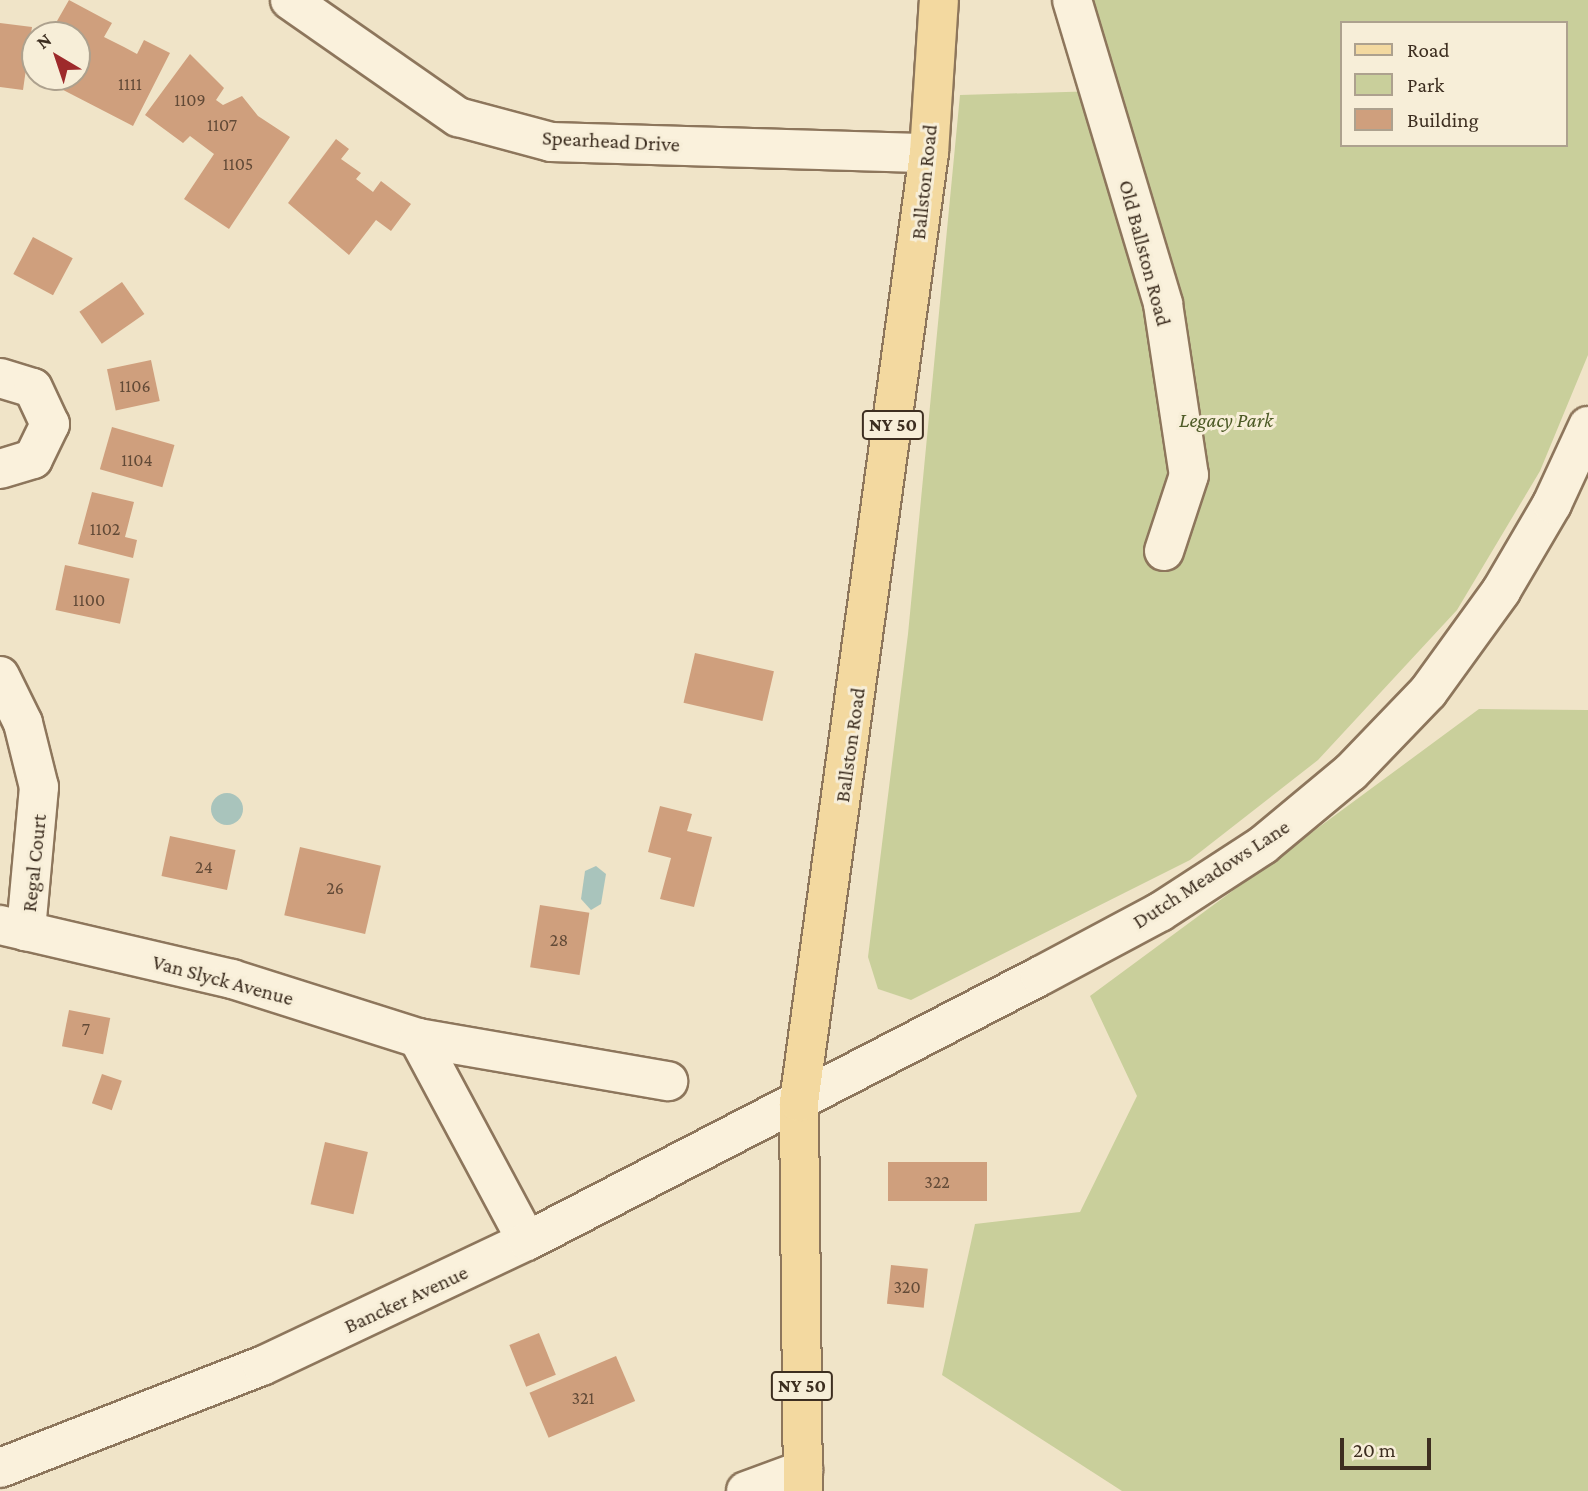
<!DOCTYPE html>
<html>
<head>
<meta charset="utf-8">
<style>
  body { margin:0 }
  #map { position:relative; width:1588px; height:1491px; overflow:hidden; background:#f0e4c8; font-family:"Crimson Pro",serif }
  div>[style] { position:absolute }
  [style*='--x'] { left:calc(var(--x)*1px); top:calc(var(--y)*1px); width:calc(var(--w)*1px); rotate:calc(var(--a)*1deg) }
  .green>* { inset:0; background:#c9cf9b }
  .water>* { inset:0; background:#a9c4bc }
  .round { border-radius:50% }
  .building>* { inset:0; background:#cf9f7d; transform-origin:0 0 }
  .roads { filter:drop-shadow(2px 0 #8d765c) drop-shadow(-2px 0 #8d765c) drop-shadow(0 2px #8d765c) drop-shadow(0 -2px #8d765c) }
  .minor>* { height:38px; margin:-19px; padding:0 19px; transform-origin:19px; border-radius:19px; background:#faf1dc }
  .major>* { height:38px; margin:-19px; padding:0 19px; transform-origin:19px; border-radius:19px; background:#f3d9a0 }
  span { translate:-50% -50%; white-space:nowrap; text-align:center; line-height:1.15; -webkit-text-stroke:6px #f7eed8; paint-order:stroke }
  .number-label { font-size:18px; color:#624a37 }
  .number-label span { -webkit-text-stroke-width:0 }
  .shield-label span { padding:2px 5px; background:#f7eed8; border:2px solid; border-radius:5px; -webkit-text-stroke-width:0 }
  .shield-label { font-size:19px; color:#3d2e20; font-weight:700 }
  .street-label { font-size:21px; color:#3d2e20 }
  .park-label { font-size:21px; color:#4d5a26; font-style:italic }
  .legend { position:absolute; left:1340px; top:21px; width:228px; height:126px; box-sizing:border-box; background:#f7eed8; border:2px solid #ada18e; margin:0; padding:9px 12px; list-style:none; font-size:21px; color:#3d2e20 }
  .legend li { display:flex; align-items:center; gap:14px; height:35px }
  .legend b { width:35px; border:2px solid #ada18e }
  .north { position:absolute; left:21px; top:21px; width:70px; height:70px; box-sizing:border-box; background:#f7eed8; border:2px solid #ada18e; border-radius:50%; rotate:321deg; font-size:19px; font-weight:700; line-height:28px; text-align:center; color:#3d2e20 }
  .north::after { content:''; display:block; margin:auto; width:24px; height:32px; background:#9e2a2b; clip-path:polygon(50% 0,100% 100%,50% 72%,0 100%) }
  .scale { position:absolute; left:1340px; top:1438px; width:91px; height:32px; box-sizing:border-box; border:4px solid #3d2e20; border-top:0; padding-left:9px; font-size:21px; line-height:24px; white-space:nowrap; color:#3d2e20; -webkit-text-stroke:5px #f7eed8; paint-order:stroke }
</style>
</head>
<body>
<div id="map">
  <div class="green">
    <i style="clip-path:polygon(evenodd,1082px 0,1588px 0,1588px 355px,1540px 471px,1457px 610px,1318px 760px,1190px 860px,911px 1000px,878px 989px,868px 957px,908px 634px,960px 95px,1099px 91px,1082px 0,1341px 23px,1565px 23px,1565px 145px,1341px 145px,1341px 23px)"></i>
    <i style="clip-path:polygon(1479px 709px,1588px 710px,1588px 1491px,1122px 1491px,942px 1375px,975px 1224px,1080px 1212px,1137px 1096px,1090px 996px)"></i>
  </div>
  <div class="water">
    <i class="round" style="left:211px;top:793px;width:32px;height:32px"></i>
    <i style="clip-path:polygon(596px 866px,606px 874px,601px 904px,591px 910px,581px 899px,585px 871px)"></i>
  </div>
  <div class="building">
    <i style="clip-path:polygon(69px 0,112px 23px,104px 37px,124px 47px,137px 54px,144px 40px,170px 53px,133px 126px,38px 77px,77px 77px,77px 35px,49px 35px)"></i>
    <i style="clip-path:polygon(0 23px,32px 27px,23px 90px,0 87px)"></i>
    <i style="clip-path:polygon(190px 54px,224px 88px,216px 100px,223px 105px,242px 96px,258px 116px,290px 137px,229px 229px,184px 199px,214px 154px,190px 136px,183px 143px,145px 115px)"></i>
    <i style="clip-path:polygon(336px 139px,349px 149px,341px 159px,361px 173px,356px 179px,373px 192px,381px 181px,411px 204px,391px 231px,376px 220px,349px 255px,288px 203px)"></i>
    <i style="left:33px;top:237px;width:45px;height:42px;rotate:28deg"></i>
    <i style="left:122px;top:282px;width:39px;height:52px;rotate:55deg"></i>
    <i style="left:151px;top:360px;width:42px;height:45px;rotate:78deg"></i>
    <i style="left:112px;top:427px;width:65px;height:44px;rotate:16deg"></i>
    <i style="clip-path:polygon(92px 492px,134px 502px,125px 537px,137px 540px,133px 558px,78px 544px)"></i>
    <i style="left:65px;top:565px;width:66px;height:46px;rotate:12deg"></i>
    <i style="left:695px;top:653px;width:81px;height:51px;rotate:13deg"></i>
    <i style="clip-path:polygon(660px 806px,692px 814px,687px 831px,712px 837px,694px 907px,660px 899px,671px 858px,648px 852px)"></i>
    <i style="left:170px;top:836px;width:67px;height:41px;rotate:12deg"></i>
    <i style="left:300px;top:847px;width:83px;height:70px;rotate:13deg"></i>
    <i style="left:540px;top:905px;width:50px;height:63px;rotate:9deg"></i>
    <i style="left:69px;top:1010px;width:42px;height:37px;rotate:11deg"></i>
    <i style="left:102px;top:1074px;width:21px;height:31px;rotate:19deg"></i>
    <i style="left:325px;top:1142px;width:44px;height:64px;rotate:13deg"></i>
    <i style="left:987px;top:1162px;width:39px;height:99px;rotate:90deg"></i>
    <i style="left:891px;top:1265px;width:37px;height:39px;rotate:6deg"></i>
    <i style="left:539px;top:1333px;width:45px;height:32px;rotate:68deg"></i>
    <i style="left:616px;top:1356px;width:49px;height:94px;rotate:67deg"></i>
  </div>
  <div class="roads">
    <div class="minor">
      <i style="--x:290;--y:0;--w:205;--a:34.9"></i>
      <i style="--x:458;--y:117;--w:96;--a:15"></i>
      <i style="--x:551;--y:142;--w:378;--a:1.7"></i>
      <i style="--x:1072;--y:0;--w:317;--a:73.3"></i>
      <i style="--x:1163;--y:304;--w:173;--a:81.4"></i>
      <i style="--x:1189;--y:475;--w:80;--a:108.2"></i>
      <i style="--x:0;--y:378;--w:34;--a:17"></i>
      <i style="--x:33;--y:388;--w:40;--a:65"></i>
      <i style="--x:50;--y:424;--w:39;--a:116"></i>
      <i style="--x:33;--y:459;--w:34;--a:163"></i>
      <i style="--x:0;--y:676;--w:52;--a:63.9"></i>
      <i style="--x:23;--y:723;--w:66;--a:76"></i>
      <i style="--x:39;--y:787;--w:145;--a:95.2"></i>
      <i style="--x:0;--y:925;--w:238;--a:13.1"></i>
      <i style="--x:232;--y:979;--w:195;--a:17.6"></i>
      <i style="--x:418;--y:1038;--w:254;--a:9.8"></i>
      <i style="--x:418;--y:1038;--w:230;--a:61.8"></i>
      <i style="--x:0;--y:1468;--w:281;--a:-21.3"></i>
      <i style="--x:262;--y:1366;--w:293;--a:-25.3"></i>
      <i style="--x:527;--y:1241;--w:577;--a:-27.32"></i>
      <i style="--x:1040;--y:976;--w:136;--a:-28.1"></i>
      <i style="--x:1160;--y:912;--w:123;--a:-33"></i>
      <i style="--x:1263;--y:845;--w:114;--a:-39.7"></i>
      <i style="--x:1351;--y:772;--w:111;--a:-46.1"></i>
      <i style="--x:1428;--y:692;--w:125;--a:-54.1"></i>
      <i style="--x:1501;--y:591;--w:101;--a:-59.6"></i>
      <i style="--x:1552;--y:504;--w:86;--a:-65.2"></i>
      <i style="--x:746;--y:1491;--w:61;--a:-20.2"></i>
    </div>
    <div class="major">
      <i style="--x:803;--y:1491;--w:389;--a:-90.6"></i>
      <i style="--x:799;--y:1102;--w:958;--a:-82.2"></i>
      <i style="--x:929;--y:153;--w:153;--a:-86.3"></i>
    </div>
  </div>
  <div class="number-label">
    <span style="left:130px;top:84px">1111</span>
    <span style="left:190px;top:100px">1109</span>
    <span style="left:222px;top:125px">1107</span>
    <span style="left:238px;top:164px">1105</span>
    <span style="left:135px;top:386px">1106</span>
    <span style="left:137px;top:460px">1104</span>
    <span style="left:105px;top:529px">1102</span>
    <span style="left:89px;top:600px">1100</span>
    <span style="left:204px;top:867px">24</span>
    <span style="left:335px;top:888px">26</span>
    <span style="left:559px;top:940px">28</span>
    <span style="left:86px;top:1029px">7</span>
    <span style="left:937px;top:1182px">322</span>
    <span style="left:907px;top:1287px">320</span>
    <span style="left:583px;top:1398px">321</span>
  </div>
  <div class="shield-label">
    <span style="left:893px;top:425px">NY 50</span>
    <span style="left:802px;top:1386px">NY 50</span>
  </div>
  <div class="street-label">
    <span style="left:611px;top:141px;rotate:3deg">Spearhead Drive</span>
    <span style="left:924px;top:182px;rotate:-84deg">Ballston Road</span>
    <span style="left:1145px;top:253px;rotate:75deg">Old Ballston Road</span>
    <span style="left:850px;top:745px;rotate:-82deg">Ballston Road</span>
    <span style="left:34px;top:863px;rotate:-84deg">Regal Court</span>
    <span style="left:1211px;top:874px;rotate:-33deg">Dutch Meadows Lane</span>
    <span style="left:223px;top:980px;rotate:15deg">Van Slyck Avenue</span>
    <span style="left:406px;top:1299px;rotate:-25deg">Bancker Avenue</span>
  </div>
  <div class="park-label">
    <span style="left:1226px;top:420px">Legacy Park</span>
  </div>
  <ul class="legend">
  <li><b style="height:9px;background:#f3d9a0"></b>Road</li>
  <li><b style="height:19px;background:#c9cf9b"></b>Park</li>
  <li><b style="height:19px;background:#cf9f7d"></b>Building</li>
  </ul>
  <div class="north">N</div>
  <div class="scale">20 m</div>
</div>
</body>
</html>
